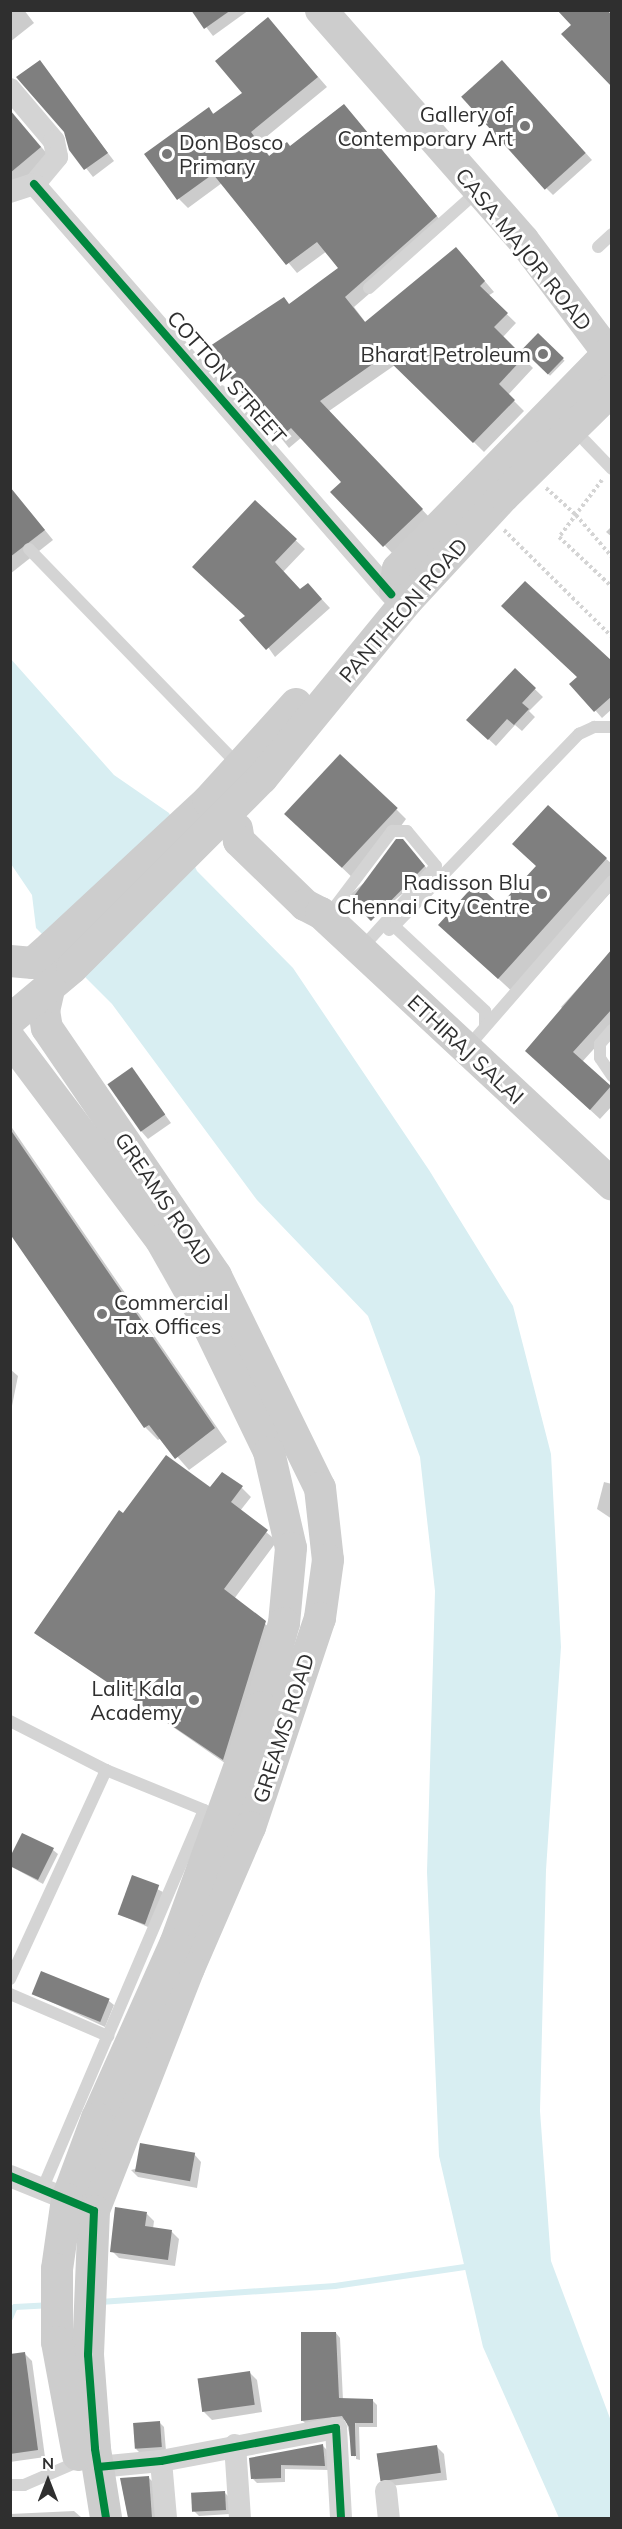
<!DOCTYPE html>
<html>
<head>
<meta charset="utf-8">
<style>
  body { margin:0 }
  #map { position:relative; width:622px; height:2529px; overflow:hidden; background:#fff; font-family:Mulish,sans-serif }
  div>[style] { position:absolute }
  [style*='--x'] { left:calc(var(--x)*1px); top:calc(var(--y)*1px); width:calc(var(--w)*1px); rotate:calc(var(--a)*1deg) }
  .water>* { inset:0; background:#d8eef2 }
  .shadow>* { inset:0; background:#0003; transform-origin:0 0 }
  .stream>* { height:6px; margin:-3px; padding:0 3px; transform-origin:3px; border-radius:3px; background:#d8eef2 }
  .building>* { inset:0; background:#7f7f7f; transform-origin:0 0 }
  .path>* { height:4px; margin-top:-2px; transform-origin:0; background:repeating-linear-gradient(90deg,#d4d4d4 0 3px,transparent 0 6px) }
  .lane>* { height:12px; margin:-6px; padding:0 6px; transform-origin:6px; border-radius:6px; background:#d4d4d4 }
  .street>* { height:22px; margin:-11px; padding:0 11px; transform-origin:11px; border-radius:11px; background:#d4d4d4 }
  .secondary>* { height:32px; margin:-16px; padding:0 16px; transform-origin:16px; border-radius:16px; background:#cdcdcd }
  .cycleway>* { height:8px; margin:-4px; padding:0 4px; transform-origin:4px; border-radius:4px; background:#00873e }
  .dots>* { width:16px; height:16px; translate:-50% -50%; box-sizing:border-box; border:3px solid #fff; border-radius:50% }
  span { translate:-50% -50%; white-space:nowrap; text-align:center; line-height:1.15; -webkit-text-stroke:6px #fff; paint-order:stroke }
  .poi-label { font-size:21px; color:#2f2f2f }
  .right { translate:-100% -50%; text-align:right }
  .left { translate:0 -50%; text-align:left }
  .street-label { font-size:21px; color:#2f2f2f }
  .frame { position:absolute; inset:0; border:12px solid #2f2f2f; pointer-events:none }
  .north { position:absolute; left:18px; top:2451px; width:60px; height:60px; -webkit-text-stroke:4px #fff; paint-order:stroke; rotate:0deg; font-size:16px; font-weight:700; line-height:24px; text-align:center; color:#2f2f2f }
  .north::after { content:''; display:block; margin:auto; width:21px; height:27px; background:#2f2f2f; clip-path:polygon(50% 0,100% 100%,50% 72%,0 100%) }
</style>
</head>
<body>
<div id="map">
  <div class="water">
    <i style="clip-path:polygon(10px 658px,114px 775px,169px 813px,197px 871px,293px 968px,429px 1170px,513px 1306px,551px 1454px,561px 1647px,546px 1870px,540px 2111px,551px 2261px,611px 2421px,611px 2518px,559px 2518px,483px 2347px,439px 2156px,427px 1872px,435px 1591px,420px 1457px,368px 1316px,257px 1200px,112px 1004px,36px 928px,32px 895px,11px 864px)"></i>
  </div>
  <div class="shadow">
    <i style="clip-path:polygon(10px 10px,24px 10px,34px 23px,10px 42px)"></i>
    <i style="clip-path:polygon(193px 10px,249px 10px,213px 36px)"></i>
    <i style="clip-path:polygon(268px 19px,327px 87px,260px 142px,270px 157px,353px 116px,446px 227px,354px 307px,366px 323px,466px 259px,494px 292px,488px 296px,516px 323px,502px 338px,533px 368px,508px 395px,524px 411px,484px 452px,395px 365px,329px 411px,431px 519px,394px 555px,333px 492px,343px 482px,302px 437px,289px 448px,209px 348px,290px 305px,340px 268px,327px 251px,297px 273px,222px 183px,188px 208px,179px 199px,209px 109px,215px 115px,244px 93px)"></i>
    <i style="clip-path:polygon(39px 62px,114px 161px,93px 177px,71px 149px)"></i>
    <i style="clip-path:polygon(510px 69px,592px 160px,553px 195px,546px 188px)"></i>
    <i style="clip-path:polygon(10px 111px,56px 164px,10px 190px)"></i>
    <i style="left:538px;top:335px;width:37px;height:21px;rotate:44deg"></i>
    <i style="clip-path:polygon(10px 487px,53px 540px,10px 574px)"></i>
    <i style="clip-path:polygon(255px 502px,305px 549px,283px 572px,301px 591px,316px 593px,330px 608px,275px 657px,246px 616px)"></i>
    <i style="clip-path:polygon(612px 526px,612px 537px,606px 532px)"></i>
    <i style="clip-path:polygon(612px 665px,612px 709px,602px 718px,595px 710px)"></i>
    <i style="clip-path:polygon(515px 670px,543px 697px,529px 711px,535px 717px,522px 731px,515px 725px,496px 746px,468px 720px)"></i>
    <i style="clip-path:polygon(548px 807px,612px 864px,612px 891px,517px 996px,440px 925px,500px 907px,537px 867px)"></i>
    <i style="clip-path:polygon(396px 809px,406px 819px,359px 884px,285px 813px)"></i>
    <i style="left:408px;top:846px;width:33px;height:77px;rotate:50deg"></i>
    <i style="clip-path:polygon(612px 951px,612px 1029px,582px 1062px,612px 1089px,612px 1106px,600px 1119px,537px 1061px,564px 1010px,561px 1007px)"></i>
    <i style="clip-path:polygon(132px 1069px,171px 1123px,148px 1139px,141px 1131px)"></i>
    <i style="clip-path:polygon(10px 1125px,227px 1442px,189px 1470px,161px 1438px,158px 1440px,145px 1427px,10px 1231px)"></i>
    <i style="clip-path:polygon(10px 1369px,18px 1376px,10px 1416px)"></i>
    <i style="clip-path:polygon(604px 1482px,612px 1484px,612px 1519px,597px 1509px)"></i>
    <i style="clip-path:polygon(242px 1488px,251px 1497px,240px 1511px,277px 1541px,234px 1599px,275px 1632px,232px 1768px,36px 1632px,123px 1515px,210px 1489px)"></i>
    <i style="clip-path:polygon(53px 1850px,58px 1854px,43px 1884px,10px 1866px)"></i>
    <i style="clip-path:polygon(133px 1877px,163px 1892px,150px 1928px,119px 1914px)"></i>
    <i style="clip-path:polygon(34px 1994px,109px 2001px,114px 2005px,105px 2027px)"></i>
    <i style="clip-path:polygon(194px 2154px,201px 2162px,197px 2188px,138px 2177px,131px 2170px)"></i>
    <i style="clip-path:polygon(147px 2214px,154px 2221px,153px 2229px,172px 2232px,179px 2239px,175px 2266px,119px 2258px,112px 2251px)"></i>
    <i style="clip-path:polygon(336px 2333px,340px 2338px,343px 2400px,373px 2401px,377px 2405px,377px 2427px,359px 2427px,360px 2460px,356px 2459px,356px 2415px,355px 2458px,346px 2420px,307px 2425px,302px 2420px)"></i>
    <i style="clip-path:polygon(25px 2354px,32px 2361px,45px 2457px,10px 2462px,10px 2356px)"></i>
    <i style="clip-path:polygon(250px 2373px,257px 2380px,262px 2412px,212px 2420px,204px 2412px)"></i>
    <i style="clip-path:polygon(159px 2422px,164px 2427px,166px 2451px,141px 2454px,136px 2449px)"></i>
    <i style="clip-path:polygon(323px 2446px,328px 2451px,329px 2470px,285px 2469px,285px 2482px,257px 2483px,252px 2478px,251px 2459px)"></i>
    <i style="clip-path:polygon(436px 2446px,444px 2454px,447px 2480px,390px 2486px,382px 2478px)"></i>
    <i style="clip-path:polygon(148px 2477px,153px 2482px,156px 2518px,129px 2518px,127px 2495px)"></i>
    <i style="clip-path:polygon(224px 2492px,229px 2497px,230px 2514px,199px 2516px,194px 2511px)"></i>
    <i style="clip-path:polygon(74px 2511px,82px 2518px,10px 2518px,10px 2514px)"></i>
  </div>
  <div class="stream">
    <i style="--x:100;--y:2302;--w:236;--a:-3.9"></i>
    <i style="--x:335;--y:2286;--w:138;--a:-8.3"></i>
    <i style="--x:10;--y:2318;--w:12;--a:-66"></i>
    <i style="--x:15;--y:2307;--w:33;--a:-3"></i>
  </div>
  <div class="building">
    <i style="clip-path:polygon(191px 10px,231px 10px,204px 29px)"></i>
    <i style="clip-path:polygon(557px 10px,607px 10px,612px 15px,612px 87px,561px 34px,571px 25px)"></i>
    <i style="clip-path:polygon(268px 17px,318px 77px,251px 132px,269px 156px,287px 142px,290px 146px,344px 104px,437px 216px,345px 297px,365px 322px,456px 247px,485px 281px,480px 286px,508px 313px,494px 327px,524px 357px,499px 384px,515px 400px,473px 443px,384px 356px,320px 401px,423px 509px,383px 547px,330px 492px,341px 482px,291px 428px,278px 439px,207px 348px,284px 297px,289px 304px,338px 268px,317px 242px,286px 265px,213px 174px,177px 200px,144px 154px,209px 107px,213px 114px,242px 93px,215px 61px)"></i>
    <i style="clip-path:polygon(40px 60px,108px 153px,84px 170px,69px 150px,64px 132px,16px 77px)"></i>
    <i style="left:502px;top:60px;width:125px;height:55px;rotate:48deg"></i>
    <i style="clip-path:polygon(10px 110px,41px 147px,10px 173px)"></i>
    <i style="left:538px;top:333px;width:36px;height:23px;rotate:44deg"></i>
    <i style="clip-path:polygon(10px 487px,45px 530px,10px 557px)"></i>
    <i style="clip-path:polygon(255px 500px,297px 539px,275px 562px,300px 589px,308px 583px,322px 599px,266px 650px,239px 620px,245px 616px,192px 567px)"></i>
    <i style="clip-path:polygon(525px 581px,612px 661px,612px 696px,594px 712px,569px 684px,577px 677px,501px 606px)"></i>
    <i style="clip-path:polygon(515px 668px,536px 688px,522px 703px,529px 709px,514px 725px,507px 719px,488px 740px,466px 720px)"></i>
    <i style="left:340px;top:754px;width:79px;height:82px;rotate:43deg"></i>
    <i style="clip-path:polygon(548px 805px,607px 858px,498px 979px,438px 925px,476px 883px,500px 905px,536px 866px,512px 844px)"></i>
    <i style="clip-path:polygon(396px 839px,403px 839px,425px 866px,371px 921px,351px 900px)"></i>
    <i style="clip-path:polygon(612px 949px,612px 1009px,573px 1052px,611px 1086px,590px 1110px,525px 1051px)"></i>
    <i style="left:132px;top:1067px;width:58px;height:30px;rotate:55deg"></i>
    <i style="clip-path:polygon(10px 1129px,215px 1428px,175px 1459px,149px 1425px,144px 1428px,10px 1234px)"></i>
    <i style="clip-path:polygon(166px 1455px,210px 1487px,222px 1472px,243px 1486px,231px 1502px,268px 1530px,224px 1589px,266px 1621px,223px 1760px,34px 1633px,119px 1510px,123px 1513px)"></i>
    <i style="clip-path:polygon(22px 1833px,54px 1848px,38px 1880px,10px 1866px,10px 1857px)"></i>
    <i style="left:132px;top:1875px;width:29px;height:42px;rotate:20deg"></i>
    <i style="left:41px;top:1971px;width:74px;height:25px;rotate:22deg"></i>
    <i style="left:140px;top:2143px;width:56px;height:29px;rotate:10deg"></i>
    <i style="clip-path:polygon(115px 2207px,147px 2212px,145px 2226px,172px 2230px,168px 2260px,110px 2252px)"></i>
    <i style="clip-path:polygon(301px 2332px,336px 2332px,339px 2398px,373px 2399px,373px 2423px,355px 2423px,356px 2456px,351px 2456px,349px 2427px,342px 2416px,301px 2421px)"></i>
    <i style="clip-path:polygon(25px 2352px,38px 2450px,10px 2454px,10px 2354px)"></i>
    <i style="left:250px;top:2371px;width:34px;height:53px;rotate:82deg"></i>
    <i style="left:160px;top:2421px;width:26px;height:27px;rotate:86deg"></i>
    <i style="clip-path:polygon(323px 2444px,325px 2466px,281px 2465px,281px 2478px,251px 2479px,249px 2458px)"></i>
    <i style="left:437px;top:2445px;width:28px;height:61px;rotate:82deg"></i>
    <i style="clip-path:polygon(149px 2476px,152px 2518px,128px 2518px,120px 2478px)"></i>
    <i style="left:225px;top:2491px;width:19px;height:34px;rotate:87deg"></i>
  </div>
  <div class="path">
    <i style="--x:602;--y:480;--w:71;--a:127"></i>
    <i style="--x:559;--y:537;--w:73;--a:43.3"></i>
    <i style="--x:546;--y:488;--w:40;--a:42"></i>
    <i style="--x:576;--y:515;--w:55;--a:49.4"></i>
    <i style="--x:504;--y:530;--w:152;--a:44.7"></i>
  </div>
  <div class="lane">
    <i style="--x:598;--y:247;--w:19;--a:-43"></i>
    <i style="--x:369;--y:288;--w:146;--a:-41.7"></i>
    <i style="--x:585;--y:441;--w:39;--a:46"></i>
    <i style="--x:29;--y:549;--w:302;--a:45.9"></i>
    <i style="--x:327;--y:917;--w:108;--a:-52.9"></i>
    <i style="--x:392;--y:831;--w:15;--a:0"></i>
    <i style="--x:407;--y:831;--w:45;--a:50.4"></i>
    <i style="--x:436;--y:866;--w:112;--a:132.1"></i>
    <i style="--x:394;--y:926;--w:267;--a:-46.1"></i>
    <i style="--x:579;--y:734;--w:17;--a:-25"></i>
    <i style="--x:594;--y:727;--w:18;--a:0"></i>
    <i style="--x:389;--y:930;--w:6;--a:-39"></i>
    <i style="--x:394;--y:926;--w:125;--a:43"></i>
    <i style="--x:485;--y:1011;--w:14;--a:90"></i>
    <i style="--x:612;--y:1030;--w:18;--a:131"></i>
    <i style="--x:600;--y:1044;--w:14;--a:90"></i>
    <i style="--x:600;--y:1058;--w:22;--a:56"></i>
    <i style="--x:467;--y:1048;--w:221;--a:-49"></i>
    <i style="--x:10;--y:1721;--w:108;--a:27"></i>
    <i style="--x:106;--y:1770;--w:106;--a:22.2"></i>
    <i style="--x:204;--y:1810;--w:413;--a:113.1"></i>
    <i style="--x:10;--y:1979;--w:230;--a:-65.3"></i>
    <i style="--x:10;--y:1994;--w:107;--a:23.2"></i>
    <i style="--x:10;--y:2485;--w:14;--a:0"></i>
    <i style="--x:24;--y:2485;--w:63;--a:-23.3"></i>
  </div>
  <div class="street">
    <i style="--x:10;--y:89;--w:68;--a:49.8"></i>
    <i style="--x:54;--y:141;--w:16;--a:79"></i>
    <i style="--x:57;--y:157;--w:35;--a:130"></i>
    <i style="--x:34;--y:184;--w:25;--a:162"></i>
    <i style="--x:34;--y:184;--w:544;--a:48.95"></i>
    <i style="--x:10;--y:2176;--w:77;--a:22.2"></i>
    <i style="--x:235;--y:2445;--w:73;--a:86.1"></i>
    <i style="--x:161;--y:2461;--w:57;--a:85"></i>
    <i style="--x:98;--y:2467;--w:63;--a:-5.4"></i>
    <i style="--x:161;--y:2461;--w:178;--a:-10.7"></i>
    <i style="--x:336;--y:2428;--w:90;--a:86.8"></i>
    <i style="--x:386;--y:2491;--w:27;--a:84"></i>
  </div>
  <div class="secondary">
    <i style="--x:321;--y:10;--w:306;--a:48.7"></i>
    <i style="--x:523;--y:240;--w:141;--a:53"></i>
    <i style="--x:395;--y:590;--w:21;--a:-82"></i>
    <i style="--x:398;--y:569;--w:306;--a:-45.7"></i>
    <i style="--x:237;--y:829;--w:12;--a:81"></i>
    <i style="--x:239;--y:841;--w:92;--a:44.1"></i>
    <i style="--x:305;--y:905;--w:18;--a:27"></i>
    <i style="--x:321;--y:913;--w:398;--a:43"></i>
    <i style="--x:10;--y:961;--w:23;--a:5"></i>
    <i style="--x:33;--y:963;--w:25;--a:-42"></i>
    <i style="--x:52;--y:946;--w:213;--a:-42.9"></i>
    <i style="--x:208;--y:801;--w:131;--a:-47.8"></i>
    <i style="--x:50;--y:985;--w:26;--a:103"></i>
    <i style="--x:44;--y:1010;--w:18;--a:81"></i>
    <i style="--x:47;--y:1028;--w:300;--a:55.7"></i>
    <i style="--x:216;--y:1276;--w:236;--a:63.9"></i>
    <i style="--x:320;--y:1488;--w:72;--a:83.7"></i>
    <i style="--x:328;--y:1560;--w:59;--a:97.9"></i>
    <i style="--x:320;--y:1618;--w:220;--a:108.5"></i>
    <i style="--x:250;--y:1827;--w:154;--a:113.4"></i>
    <i style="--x:189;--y:1968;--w:261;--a:111.4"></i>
    <i style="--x:94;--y:2211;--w:144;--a:92.4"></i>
    <i style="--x:88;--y:2355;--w:94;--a:85.7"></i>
    <i style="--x:95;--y:2449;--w:70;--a:80.9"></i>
    <i style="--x:10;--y:1020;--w:81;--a:-40"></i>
    <i style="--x:72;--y:968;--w:269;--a:-45"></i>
    <i style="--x:262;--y:778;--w:229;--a:-50.7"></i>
    <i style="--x:407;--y:601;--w:143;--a:-47.3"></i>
    <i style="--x:504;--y:496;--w:151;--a:-44.5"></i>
    <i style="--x:10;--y:1039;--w:251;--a:53.1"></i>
    <i style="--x:161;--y:1240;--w:79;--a:60.5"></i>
    <i style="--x:200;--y:1309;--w:159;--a:64.2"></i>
    <i style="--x:269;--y:1452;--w:98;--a:77.1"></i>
    <i style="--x:291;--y:1548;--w:75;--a:95.3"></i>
    <i style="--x:284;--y:1623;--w:87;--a:105.3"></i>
    <i style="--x:261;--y:1707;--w:252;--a:109.9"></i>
    <i style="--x:175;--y:1944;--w:191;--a:114.1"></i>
    <i style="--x:97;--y:2118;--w:86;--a:110.3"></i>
    <i style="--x:67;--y:2199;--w:71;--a:98.1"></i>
    <i style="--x:57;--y:2269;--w:73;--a:90"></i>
    <i style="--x:57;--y:2342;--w:115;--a:79.5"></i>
  </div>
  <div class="cycleway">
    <i style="--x:34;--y:184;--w:544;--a:48.95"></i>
    <i style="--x:10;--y:2176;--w:91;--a:22.6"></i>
    <i style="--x:94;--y:2211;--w:144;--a:92.4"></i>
    <i style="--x:88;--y:2355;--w:94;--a:85.7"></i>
    <i style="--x:95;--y:2449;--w:70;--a:80.9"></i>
    <i style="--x:98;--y:2467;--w:63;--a:-5.4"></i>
    <i style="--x:161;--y:2461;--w:178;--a:-10.7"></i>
    <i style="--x:336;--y:2428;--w:90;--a:86.8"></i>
  </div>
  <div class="dots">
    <i style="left:525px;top:126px;background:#787878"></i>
    <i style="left:167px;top:154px;background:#787878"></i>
    <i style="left:543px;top:354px;background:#787878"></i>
    <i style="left:542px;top:894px;background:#787878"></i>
    <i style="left:102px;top:1314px;background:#787878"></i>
    <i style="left:194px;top:1700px;background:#787878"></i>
  </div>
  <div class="poi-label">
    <span class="right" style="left:513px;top:126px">Gallery of<br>Contemporary Art</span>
    <span class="left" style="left:179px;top:154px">Don Bosco<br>Primary</span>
    <span class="right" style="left:531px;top:354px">Bharat Petroleum</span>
    <span class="right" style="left:530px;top:894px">Radisson Blu<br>Chennai City Centre</span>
    <span class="left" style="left:114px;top:1314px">Commercial<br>Tax Offices</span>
    <span class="right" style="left:182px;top:1700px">Lalit Kala<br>Academy</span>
  </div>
  <div class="street-label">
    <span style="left:524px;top:249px;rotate:51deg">CASA MAJOR ROAD</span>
    <span style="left:227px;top:377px;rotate:49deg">COTTON STREET</span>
    <span style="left:403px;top:610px;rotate:-49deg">PANTHEON ROAD</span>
    <span style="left:466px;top:1049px;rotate:43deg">ETHIRAJ SALAI</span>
    <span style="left:164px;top:1199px;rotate:56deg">GREAMS ROAD</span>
    <span style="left:283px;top:1728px;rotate:-72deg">GREAMS ROAD</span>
  </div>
  <div class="frame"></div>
  <div class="north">N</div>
</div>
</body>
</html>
